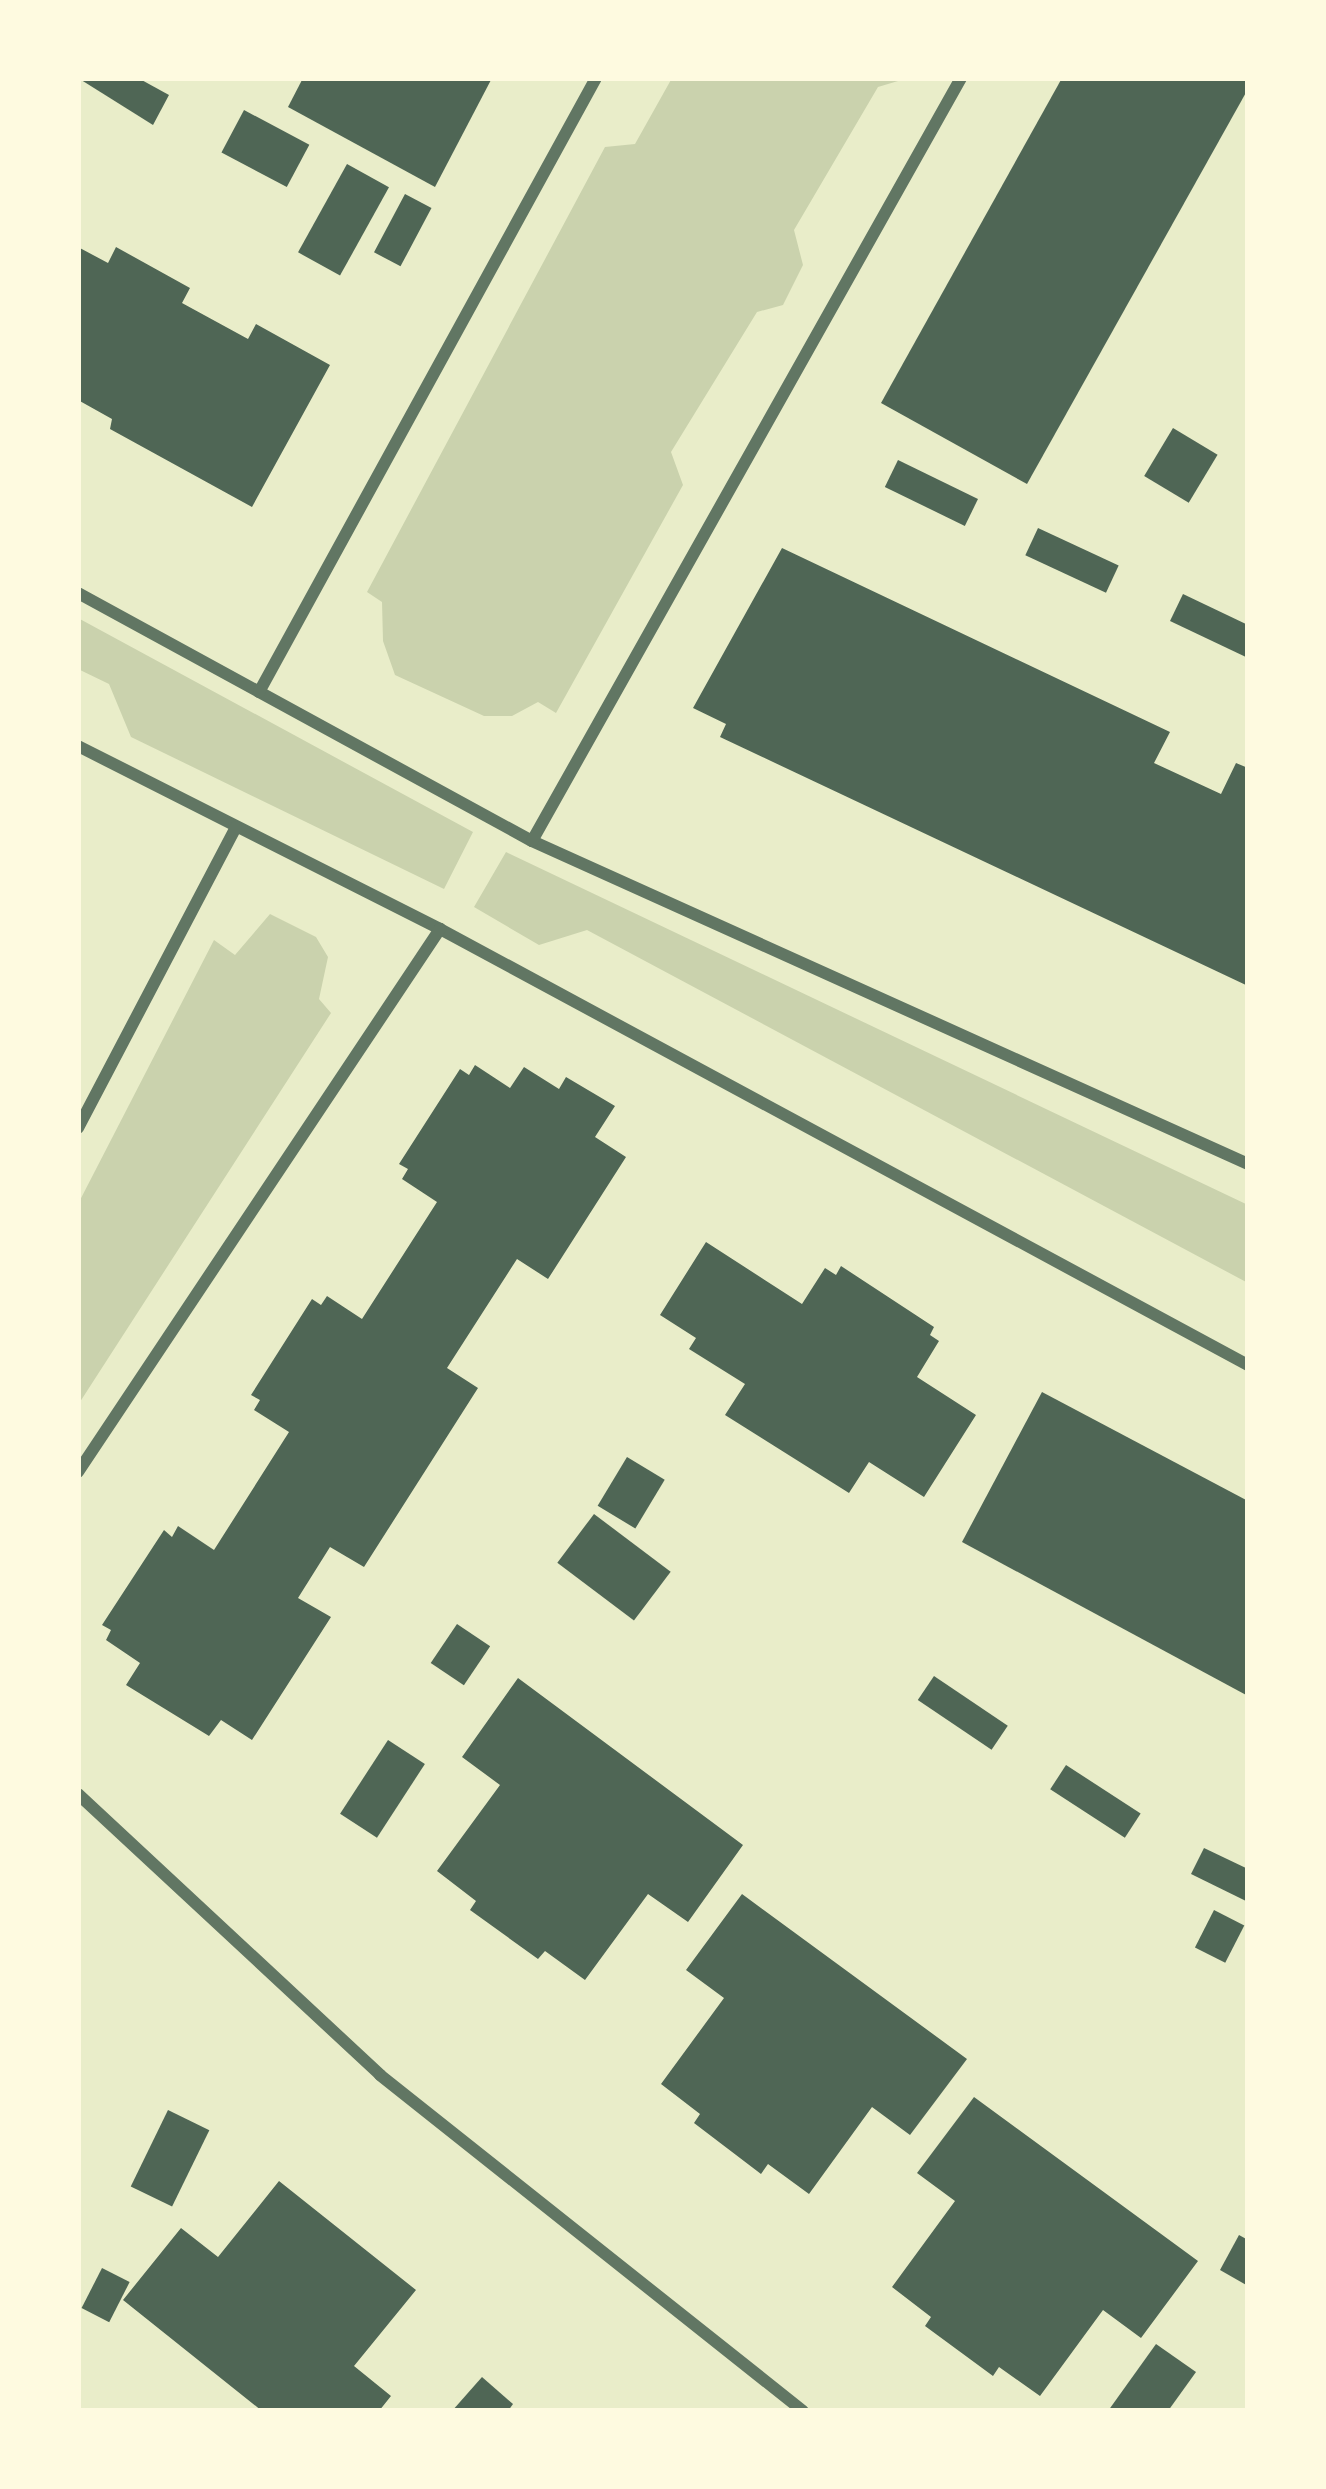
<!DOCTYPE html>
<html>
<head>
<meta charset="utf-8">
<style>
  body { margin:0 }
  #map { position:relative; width:1326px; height:2489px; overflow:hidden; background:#e9edc9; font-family:Merriweather,serif }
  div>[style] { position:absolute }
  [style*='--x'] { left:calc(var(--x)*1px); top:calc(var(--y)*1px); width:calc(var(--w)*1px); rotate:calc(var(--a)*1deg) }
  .green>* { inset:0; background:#cad2ad }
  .building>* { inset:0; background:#4f6655; transform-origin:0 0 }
  .minor>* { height:12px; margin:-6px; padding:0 6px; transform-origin:6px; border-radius:6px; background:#617663 }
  span { translate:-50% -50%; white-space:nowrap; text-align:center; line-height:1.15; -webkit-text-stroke:12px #fefae0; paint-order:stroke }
  .frame { position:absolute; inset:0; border:81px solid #fefae0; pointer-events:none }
</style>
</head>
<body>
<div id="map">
  <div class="green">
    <i style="clip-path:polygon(672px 78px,908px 78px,878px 87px,794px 230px,803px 265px,783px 305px,757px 312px,671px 452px,683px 485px,556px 713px,538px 702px,512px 716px,484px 716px,395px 675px,383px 641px,382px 602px,367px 592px,605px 147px,635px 144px)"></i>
    <i style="clip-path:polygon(78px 618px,473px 832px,444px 889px,131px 737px,109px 684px,78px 669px)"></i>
    <i style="clip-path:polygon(506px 852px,1248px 1205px,1248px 1283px,587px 930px,539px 945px,474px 907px)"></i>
    <i style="clip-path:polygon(270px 914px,316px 937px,328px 957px,319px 999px,331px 1013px,78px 1405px,78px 1204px,214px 940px,235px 955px)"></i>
  </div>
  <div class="building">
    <i style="clip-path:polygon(78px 78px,138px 78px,169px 95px,153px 125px)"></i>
    <i style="clip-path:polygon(303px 78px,492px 78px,435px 187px,288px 107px)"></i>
    <i style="clip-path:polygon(1062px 78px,1248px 78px,1248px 89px,1027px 484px,881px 403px)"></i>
    <i style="left:244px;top:110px;width:74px;height:48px;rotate:28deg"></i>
    <i style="left:347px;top:164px;width:48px;height:101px;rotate:29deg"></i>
    <i style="left:405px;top:194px;width:30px;height:66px;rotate:28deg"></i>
    <i style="clip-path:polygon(78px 247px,108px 263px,116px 247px,190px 288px,182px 303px,248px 339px,256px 324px,330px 365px,252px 507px,110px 429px,112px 419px,78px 400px)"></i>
    <i style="left:1173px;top:428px;width:52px;height:56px;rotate:31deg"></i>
    <i style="left:898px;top:460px;width:89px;height:30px;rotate:26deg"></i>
    <i style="left:1038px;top:528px;width:89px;height:30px;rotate:25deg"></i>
    <i style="clip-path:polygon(782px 548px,1170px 732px,1154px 763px,1221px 794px,1236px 763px,1248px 768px,1248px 986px,720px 737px,726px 724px,693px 708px)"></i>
    <i style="clip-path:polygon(1183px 594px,1248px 625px,1248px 658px,1170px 621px)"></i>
    <i style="clip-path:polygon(475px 1065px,510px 1088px,524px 1067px,559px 1089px,566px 1077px,615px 1106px,595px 1137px,626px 1157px,548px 1279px,517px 1259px,447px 1368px,478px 1388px,364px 1567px,330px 1547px,298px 1598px,331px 1617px,252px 1740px,221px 1720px,209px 1736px,126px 1685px,140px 1663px,106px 1640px,111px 1630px,102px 1625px,164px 1530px,172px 1537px,178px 1526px,214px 1550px,289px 1432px,254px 1410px,260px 1400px,251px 1395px,312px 1299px,321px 1305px,327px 1296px,362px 1319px,437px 1202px,402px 1179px,408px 1169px,399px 1164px,460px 1069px,469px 1075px)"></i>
    <i style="clip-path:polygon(706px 1242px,802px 1304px,825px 1268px,836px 1275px,841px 1266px,934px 1327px,930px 1335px,939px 1341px,917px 1377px,976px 1415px,924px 1497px,869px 1462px,849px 1493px,725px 1415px,745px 1384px,689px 1349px,696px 1338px,660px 1315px)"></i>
    <i style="clip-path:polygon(1042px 1392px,1248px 1501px,1248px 1696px,962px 1542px)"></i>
    <i style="left:627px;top:1457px;width:44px;height:57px;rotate:31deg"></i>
    <i style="left:594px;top:1514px;width:96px;height:61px;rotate:37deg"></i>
    <i style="left:457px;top:1624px;width:40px;height:47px;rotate:34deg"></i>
    <i style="left:934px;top:1676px;width:89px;height:29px;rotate:34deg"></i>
    <i style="clip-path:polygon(518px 1678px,743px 1845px,688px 1922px,648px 1894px,585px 1980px,545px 1951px,538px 1959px,470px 1910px,476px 1901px,437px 1871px,500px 1785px,462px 1757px)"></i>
    <i style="left:388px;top:1740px;width:44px;height:88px;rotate:33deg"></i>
    <i style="left:1066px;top:1765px;width:89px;height:29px;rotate:33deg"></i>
    <i style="clip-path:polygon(1204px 1848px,1248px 1869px,1248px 1902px,1191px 1874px)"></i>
    <i style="clip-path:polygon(742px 1894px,967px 2059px,910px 2135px,872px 2107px,809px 2194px,768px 2164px,761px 2174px,694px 2123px,700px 2114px,661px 2084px,724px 1998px,686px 1970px)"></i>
    <i style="left:1214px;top:1910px;width:34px;height:42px;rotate:27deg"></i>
    <i style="clip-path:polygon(974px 2097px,1198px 2261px,1141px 2338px,1103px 2310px,1040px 2396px,999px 2367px,993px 2376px,925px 2326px,931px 2317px,892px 2287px,955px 2201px,917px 2173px)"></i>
    <i style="left:168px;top:2110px;width:46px;height:85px;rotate:26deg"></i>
    <i style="clip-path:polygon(279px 2181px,416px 2290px,354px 2366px,391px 2396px,379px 2411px,262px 2411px,123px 2300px,181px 2228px,218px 2257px)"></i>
    <i style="clip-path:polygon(1239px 2235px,1248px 2240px,1248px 2286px,1220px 2270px)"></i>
    <i style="left:102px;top:2268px;width:31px;height:45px;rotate:27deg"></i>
    <i style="clip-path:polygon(1156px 2344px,1196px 2372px,1168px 2411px,1108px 2411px)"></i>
    <i style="clip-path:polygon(482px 2377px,513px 2404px,508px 2411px,452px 2411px)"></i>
  </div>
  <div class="minor">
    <i style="--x:78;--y:593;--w:517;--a:28.65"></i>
    <i style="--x:532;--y:841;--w:785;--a:24.28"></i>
    <i style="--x:259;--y:692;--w:700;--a:-61.24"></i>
    <i style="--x:78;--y:746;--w:406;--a:26.8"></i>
    <i style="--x:440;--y:929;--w:918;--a:28.35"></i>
    <i style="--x:532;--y:841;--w:875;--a:-60.65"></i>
    <i style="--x:78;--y:1128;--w:340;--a:-62.3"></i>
    <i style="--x:78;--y:1472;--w:653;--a:-56.31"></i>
    <i style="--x:78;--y:1794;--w:413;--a:42.9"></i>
    <i style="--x:380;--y:2075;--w:540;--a:38.46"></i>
  </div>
  <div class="frame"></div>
</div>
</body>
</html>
